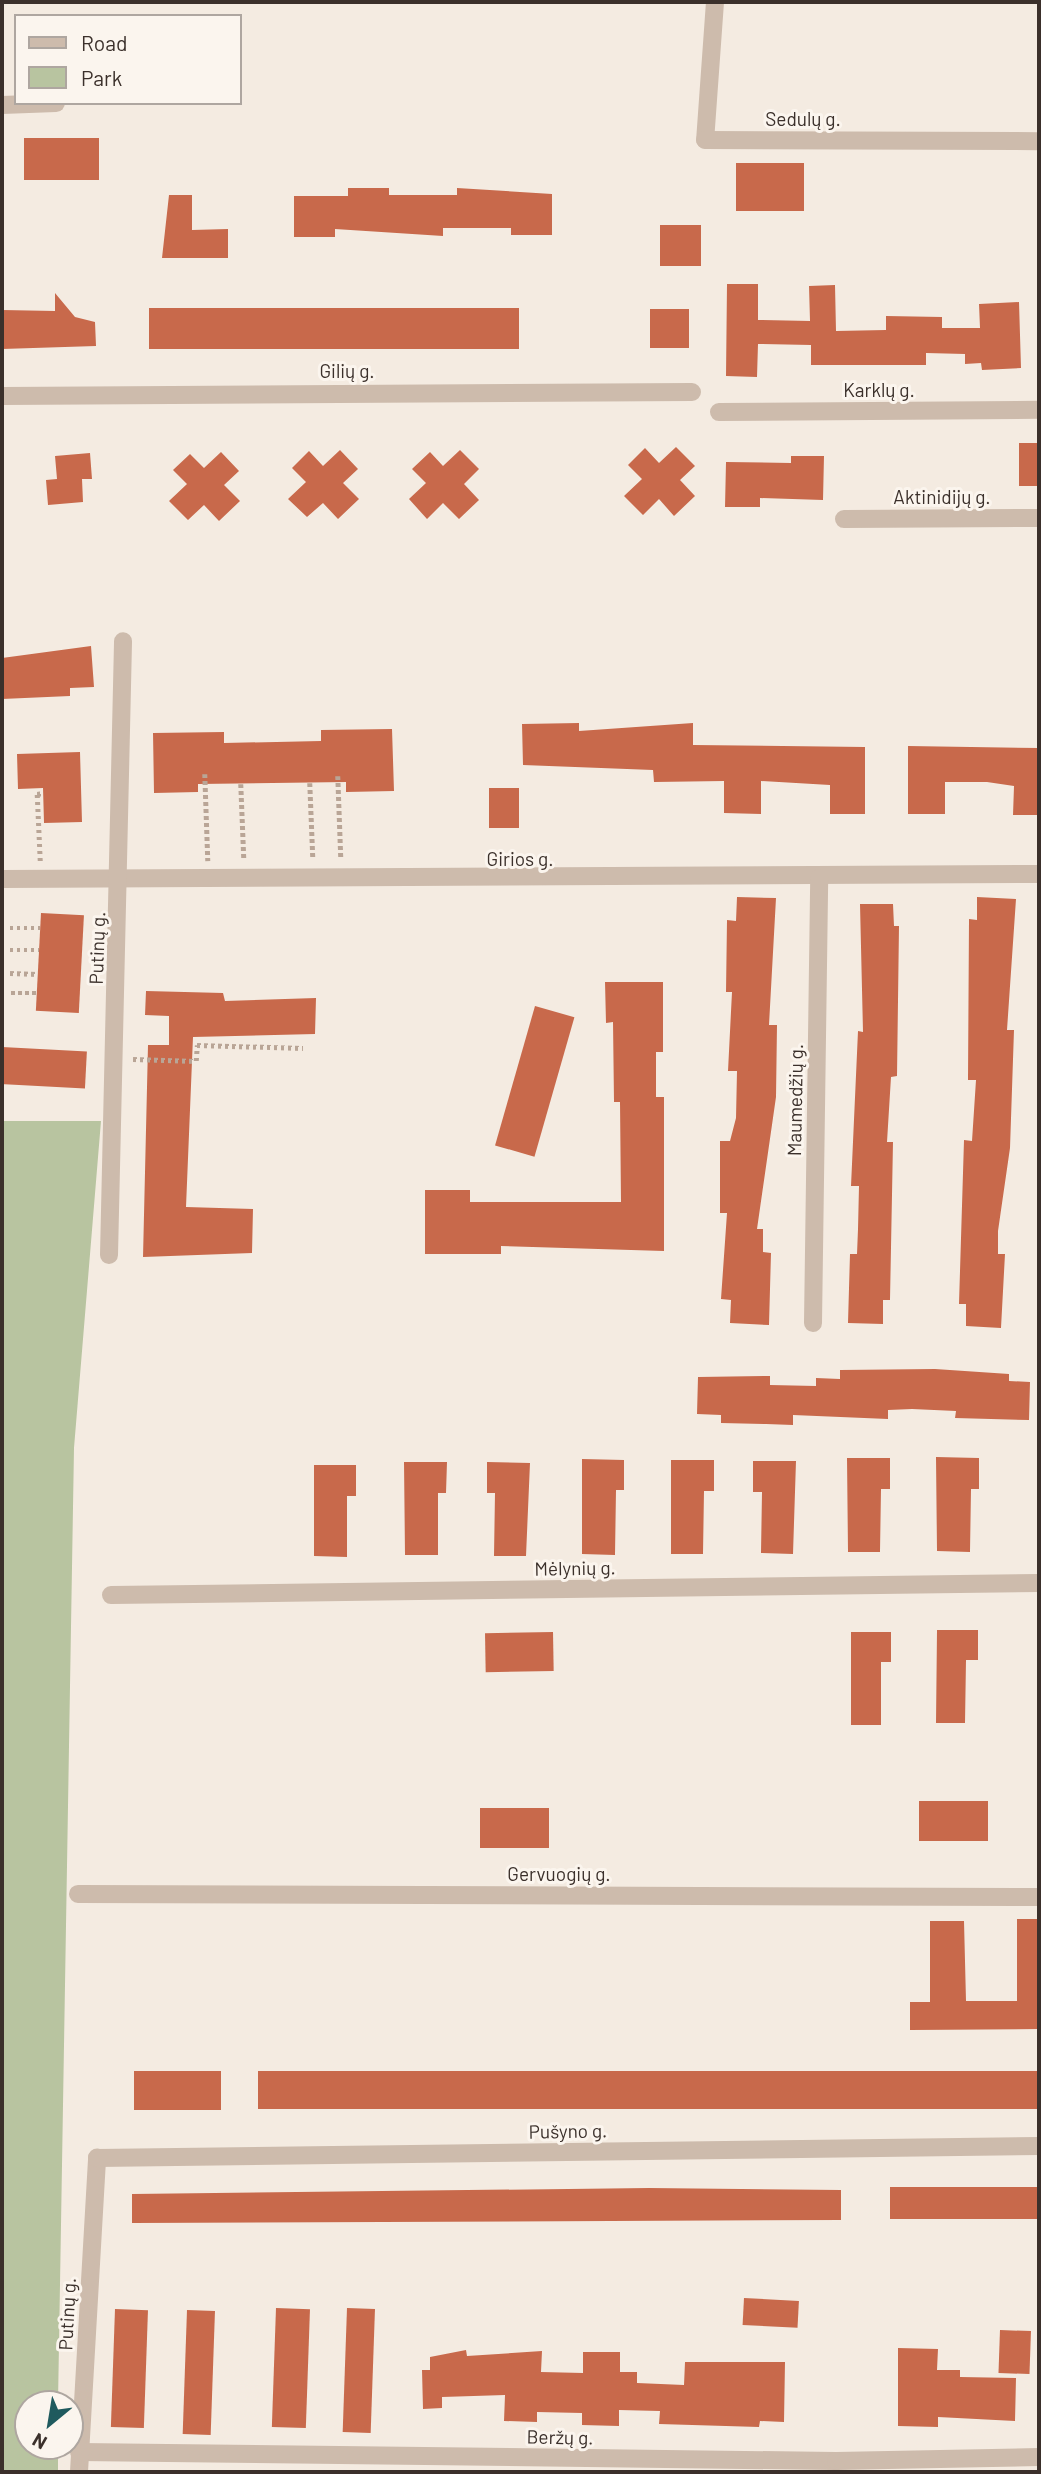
<!DOCTYPE html>
<html>
<head>
<meta charset="utf-8">
<style>
  body { margin:0 }
  #map { position:relative; width:1041px; height:2474px; overflow:hidden; background:#f4ebe1; font-family:Barlow,sans-serif }
  div>[style] { position:absolute }
  [style*='--x'] { left:calc(var(--x)*1px); top:calc(var(--y)*1px); width:calc(var(--w)*1px); rotate:calc(var(--a)*1deg) }
  .green>* { inset:0; background:#b8c4a0 }
  .building>* { inset:0; background:#c8694b; transform-origin:0 0 }
  .path>* { height:4.5px; margin-top:-2.25px; transform-origin:0; background:repeating-linear-gradient(90deg,#b9a596 0 3.5px,transparent 0 7px) }
  .minor>* { height:18px; margin:-9px; padding:0 9px; transform-origin:9px; border-radius:9px; background:#cdbbac }
  span { translate:-50% -50%; white-space:nowrap; text-align:center; line-height:1.15; -webkit-text-stroke:6px #fbf5ee; paint-order:stroke }
  .street-label { font-size:19px; color:#3b302b }
  .frame { position:absolute; inset:0; border:4px solid #3b302b; pointer-events:none }
  .legend { position:absolute; left:14px; top:14px; width:228px; height:91px; box-sizing:border-box; background:#fbf5ee; border:2px solid #aea6a0; margin:0; padding:9px 12px; list-style:none; font-size:21px; color:#3b302b }
  .legend li { display:flex; align-items:center; gap:14px; height:35px }
  .legend b { width:35px; border:2px solid #aea6a0 }
  .north { position:absolute; left:14px; top:2390px; width:70px; height:70px; box-sizing:border-box; background:#fbf5ee; border:2px solid #aea6a0; border-radius:50%; rotate:210deg; font-size:19px; font-weight:700; line-height:28px; text-align:center; color:#3b302b }
  .north::after { content:''; display:block; margin:auto; width:24px; height:32px; background:#1f5a5e; clip-path:polygon(50% 0,100% 100%,50% 72%,0 100%) }
</style>
</head>
<body>
<div id="map">
  <div class="green">
    <i style="clip-path:polygon(2px 1121px,101px 1121px,74px 1448px,58px 2404px,28px 2404px,28px 2446px,58px 2446px,58px 2472px,2px 2472px)"></i>
  </div>
  <div class="building">
    <i style="left:24px;top:138px;width:75px;height:42px"></i>
    <i style="left:736px;top:163px;width:68px;height:48px"></i>
    <i style="clip-path:polygon(348px 188px,389px 188px,389px 195px,457px 195px,457px 188px,552px 194px,552px 235px,511px 235px,511px 228px,443px 228px,443px 236px,335px 229px,335px 237px,294px 237px,294px 196px,348px 196px)"></i>
    <i style="clip-path:polygon(169px 195px,192px 195px,192px 230px,228px 229px,228px 258px,162px 258px)"></i>
    <i style="left:660px;top:225px;width:41px;height:41px"></i>
    <i style="clip-path:polygon(727px 284px,758px 284px,758px 320px,810px 321px,809px 286px,835px 285px,836px 331px,886px 330px,886px 316px,942px 317px,942px 328px,980px 328px,979px 304px,1019px 302px,1021px 368px,982px 370px,981px 363px,965px 364px,965px 354px,926px 353px,926px 365px,811px 365px,811px 345px,758px 344px,757px 377px,726px 376px)"></i>
    <i style="clip-path:polygon(55px 293px,75px 317px,95px 322px,96px 346px,2px 349px,2px 310px,55px 311px)"></i>
    <i style="left:519px;top:308px;width:41px;height:370px;rotate:90deg"></i>
    <i style="left:650px;top:309px;width:39px;height:39px"></i>
    <i style="left:1019px;top:443px;width:20px;height:43px"></i>
    <i style="clip-path:polygon(676px 447px,695px 466px,680px 480px,695px 496px,674px 516px,659px 499px,643px 515px,624px 496px,642px 479px,628px 465px,645px 448px,659px 463px)"></i>
    <i style="clip-path:polygon(340px 450px,358px 469px,343px 483px,359px 499px,338px 519px,323px 503px,307px 517px,288px 499px,306px 482px,292px 468px,309px 451px,323px 466px)"></i>
    <i style="clip-path:polygon(460px 450px,479px 469px,464px 484px,479px 500px,459px 519px,443px 503px,427px 519px,409px 499px,426px 483px,412px 469px,430px 452px,443px 466px)"></i>
    <i style="clip-path:polygon(221px 452px,239px 471px,224px 485px,240px 501px,219px 521px,204px 505px,188px 520px,169px 501px,187px 484px,173px 470px,190px 454px,204px 468px)"></i>
    <i style="clip-path:polygon(90px 453px,92px 479px,82px 479px,83px 502px,48px 505px,46px 480px,57px 479px,55px 456px)"></i>
    <i style="clip-path:polygon(791px 456px,824px 456px,823px 500px,760px 498px,760px 507px,725px 507px,726px 462px,791px 463px)"></i>
    <i style="clip-path:polygon(91px 646px,94px 687px,70px 688px,70px 696px,2px 699px,2px 658px)"></i>
    <i style="clip-path:polygon(579px 723px,579px 731px,693px 723px,693px 745px,865px 747px,865px 814px,830px 814px,830px 785px,761px 781px,761px 814px,724px 813px,724px 781px,654px 782px,653px 770px,523px 765px,522px 724px)"></i>
    <i style="clip-path:polygon(392px 729px,394px 791px,346px 792px,346px 782px,198px 784px,198px 792px,154px 793px,153px 733px,224px 732px,224px 743px,321px 741px,321px 730px)"></i>
    <i style="clip-path:polygon(908px 746px,1039px 748px,1039px 815px,1013px 815px,1014px 786px,987px 782px,945px 782px,945px 814px,908px 814px)"></i>
    <i style="clip-path:polygon(80px 752px,82px 822px,44px 823px,43px 788px,18px 789px,17px 754px)"></i>
    <i style="left:489px;top:788px;width:30px;height:40px"></i>
    <i style="clip-path:polygon(737px 897px,776px 898px,769px 1025px,777px 1025px,776px 1097px,757px 1229px,763px 1229px,763px 1252px,771px 1253px,769px 1325px,730px 1323px,731px 1300px,721px 1299px,727px 1213px,720px 1213px,720px 1141px,730px 1141px,736px 1118px,737px 1071px,728px 1071px,732px 992px,726px 992px,727px 920px,736px 921px)"></i>
    <i style="clip-path:polygon(977px 897px,1016px 899px,1007px 1030px,1014px 1030px,1010px 1148px,998px 1231px,998px 1254px,1005px 1254px,1001px 1328px,966px 1326px,966px 1304px,959px 1304px,964px 1140px,972px 1141px,976px 1080px,968px 1080px,969px 919px,977px 920px)"></i>
    <i style="clip-path:polygon(860px 904px,893px 904px,894px 926px,899px 926px,897px 1076px,891px 1077px,887px 1142px,893px 1142px,890px 1300px,883px 1300px,883px 1324px,848px 1323px,850px 1254px,857px 1254px,858px 1229px,859px 1186px,851px 1186px,858px 1031px,863px 1032px)"></i>
    <i style="left:41px;top:913px;width:43px;height:98px;rotate:3deg"></i>
    <i style="clip-path:polygon(605px 982px,663px 982px,663px 1052px,656px 1052px,656px 1097px,664px 1097px,664px 1251px,501px 1246px,501px 1254px,425px 1254px,425px 1190px,470px 1190px,470px 1202px,621px 1202px,620px 1102px,614px 1102px,613px 1022px,606px 1023px)"></i>
    <i style="clip-path:polygon(146px 991px,223px 993px,225px 1001px,316px 998px,315px 1034px,193px 1037px,186px 1207px,253px 1209px,252px 1253px,143px 1257px,148px 1045px,169px 1045px,169px 1016px,145px 1015px)"></i>
    <i style="left:535px;top:1006px;width:41px;height:145px;rotate:16deg"></i>
    <i style="left:2px;top:1047px;width:85px;height:37px;rotate:3deg"></i>
    <i style="clip-path:polygon(935px 1369px,1009px 1374px,1009px 1381px,1030px 1382px,1029px 1420px,955px 1418px,956px 1411px,912px 1409px,888px 1410px,888px 1419px,793px 1415px,793px 1425px,766px 1424px,721px 1423px,721px 1415px,697px 1414px,698px 1377px,770px 1376px,770px 1385px,816px 1386px,816px 1378px,840px 1379px,840px 1370px)"></i>
    <i style="clip-path:polygon(936px 1457px,979px 1458px,979px 1489px,971px 1489px,970px 1552px,937px 1551px)"></i>
    <i style="clip-path:polygon(847px 1458px,890px 1458px,890px 1489px,881px 1489px,880px 1552px,848px 1552px)"></i>
    <i style="clip-path:polygon(582px 1459px,624px 1460px,624px 1490px,616px 1490px,615px 1555px,582px 1554px)"></i>
    <i style="clip-path:polygon(671px 1460px,714px 1460px,714px 1491px,704px 1491px,703px 1554px,671px 1554px)"></i>
    <i style="clip-path:polygon(753px 1461px,796px 1461px,793px 1554px,761px 1553px,762px 1492px,753px 1492px)"></i>
    <i style="clip-path:polygon(404px 1462px,447px 1462px,446px 1493px,438px 1493px,438px 1555px,405px 1555px)"></i>
    <i style="clip-path:polygon(487px 1462px,530px 1463px,526px 1556px,494px 1556px,495px 1493px,487px 1493px)"></i>
    <i style="clip-path:polygon(314px 1465px,356px 1465px,356px 1496px,347px 1496px,347px 1557px,314px 1556px)"></i>
    <i style="clip-path:polygon(937px 1630px,978px 1630px,978px 1660px,966px 1660px,965px 1723px,936px 1723px)"></i>
    <i style="left:553px;top:1632px;width:39px;height:68px;rotate:89deg"></i>
    <i style="clip-path:polygon(851px 1632px,891px 1632px,891px 1662px,881px 1662px,881px 1725px,851px 1725px)"></i>
    <i style="left:988px;top:1801px;width:40px;height:69px;rotate:90deg"></i>
    <i style="left:549px;top:1808px;width:40px;height:69px;rotate:90deg"></i>
    <i style="clip-path:polygon(1017px 1919px,1039px 1919px,1039px 2029px,910px 2030px,910px 2002px,930px 2002px,930px 1921px,964px 1921px,966px 2001px,1017px 2001px)"></i>
    <i style="left:134px;top:2071px;width:87px;height:39px"></i>
    <i style="left:258px;top:2071px;width:781px;height:38px"></i>
    <i style="left:1039px;top:2187px;width:32px;height:149px;rotate:90deg"></i>
    <i style="clip-path:polygon(649px 2188px,841px 2190px,841px 2220px,132px 2223px,132px 2194px)"></i>
    <i style="left:744px;top:2298px;width:55px;height:27px;rotate:3deg"></i>
    <i style="left:276px;top:2308px;width:34px;height:119px;rotate:2deg"></i>
    <i style="left:347px;top:2308px;width:28px;height:124px;rotate:2deg"></i>
    <i style="left:115px;top:2309px;width:33px;height:118px;rotate:2deg"></i>
    <i style="left:187px;top:2310px;width:28px;height:124px;rotate:2deg"></i>
    <i style="left:1000px;top:2330px;width:31px;height:43px;rotate:2deg"></i>
    <i style="clip-path:polygon(898px 2348px,938px 2349px,937px 2370px,960px 2370px,960px 2377px,1016px 2378px,1015px 2421px,938px 2417px,938px 2427px,898px 2426px)"></i>
    <i style="clip-path:polygon(466px 2350px,467px 2356px,542px 2351px,541px 2372px,583px 2373px,583px 2352px,620px 2352px,620px 2372px,637px 2372px,637px 2383px,684px 2385px,685px 2362px,785px 2362px,784px 2422px,760px 2421px,759px 2427px,659px 2424px,660px 2411px,619px 2410px,619px 2426px,582px 2425px,582px 2413px,537px 2412px,537px 2422px,504px 2421px,505px 2395px,442px 2397px,442px 2408px,423px 2409px,422px 2370px,430px 2370px,430px 2357px)"></i>
  </div>
  <div class="path">
    <i style="--x:205;--y:774;--w:87;--a:88"></i>
    <i style="--x:338;--y:776;--w:83;--a:87.9"></i>
    <i style="--x:310;--y:783;--w:76;--a:87.7"></i>
    <i style="--x:241;--y:784;--w:76;--a:87.7"></i>
    <i style="--x:40;--y:861;--w:67;--a:-92.6"></i>
    <i style="--x:37;--y:794;--w:6;--a:-9"></i>
    <i style="--x:10;--y:928;--w:30;--a:0"></i>
    <i style="--x:10;--y:950;--w:29;--a:0"></i>
    <i style="--x:10;--y:973;--w:28;--a:2"></i>
    <i style="--x:11;--y:993;--w:26;--a:0"></i>
    <i style="--x:133;--y:1059;--w:63;--a:1.8"></i>
    <i style="--x:196;--y:1061;--w:16;--a:-86"></i>
    <i style="--x:197;--y:1045;--w:106;--a:1.6"></i>
  </div>
  <div class="minor">
    <i style="--x:715;--y:2;--w:138;--a:94.1"></i>
    <i style="--x:705;--y:140;--w:334;--a:0.2"></i>
    <i style="--x:2;--y:105;--w:54;--a:-2.1"></i>
    <i style="--x:2;--y:396;--w:690;--a:-0.33"></i>
    <i style="--x:719;--y:412;--w:320;--a:-0.4"></i>
    <i style="--x:844;--y:519;--w:195;--a:-0.3"></i>
    <i style="--x:2;--y:879;--w:1037;--a:-0.28"></i>
    <i style="--x:109;--y:1255;--w:614;--a:-88.69"></i>
    <i style="--x:813;--y:1323;--w:445;--a:-89.2"></i>
    <i style="--x:111;--y:1595;--w:928;--a:-0.74"></i>
    <i style="--x:78;--y:1894;--w:961;--a:0.18"></i>
    <i style="--x:79;--y:2452;--w:757;--a:0.68"></i>
    <i style="--x:836;--y:2461;--w:203;--a:-1.1"></i>
    <i style="--x:79;--y:2472;--w:315;--a:-86.7"></i>
    <i style="--x:97;--y:2158;--w:942;--a:-0.73"></i>
  </div>
  <div class="street-label">
    <span style="left:803px;top:119px">Sedulų g.</span>
    <span style="left:347px;top:371px">Gilių g.</span>
    <span style="left:879px;top:390px">Karklų g.</span>
    <span style="left:942px;top:497px">Aktinidijų g.</span>
    <span style="left:520px;top:859px">Girios g.</span>
    <span style="left:97px;top:948px;rotate:-88deg">Putinų g.</span>
    <span style="left:795px;top:1100px;rotate:-89deg">Maumedžių g.</span>
    <span style="left:575px;top:1568px;rotate:-1deg">Mėlynių g.</span>
    <span style="left:559px;top:1874px">Gervuogių g.</span>
    <span style="left:568px;top:2131px;rotate:-1deg">Pušyno g.</span>
    <span style="left:67px;top:2314px;rotate:-87deg">Putinų g.</span>
    <span style="left:560px;top:2437px;rotate:1deg">Beržų g.</span>
  </div>
  <div class="frame"></div>
  <ul class="legend">
  <li><b style="height:9px;background:#cdbbac"></b>Road</li>
  <li><b style="height:19px;background:#b8c4a0"></b>Park</li>
  </ul>
  <div class="north">N</div>
</div>
</body>
</html>
